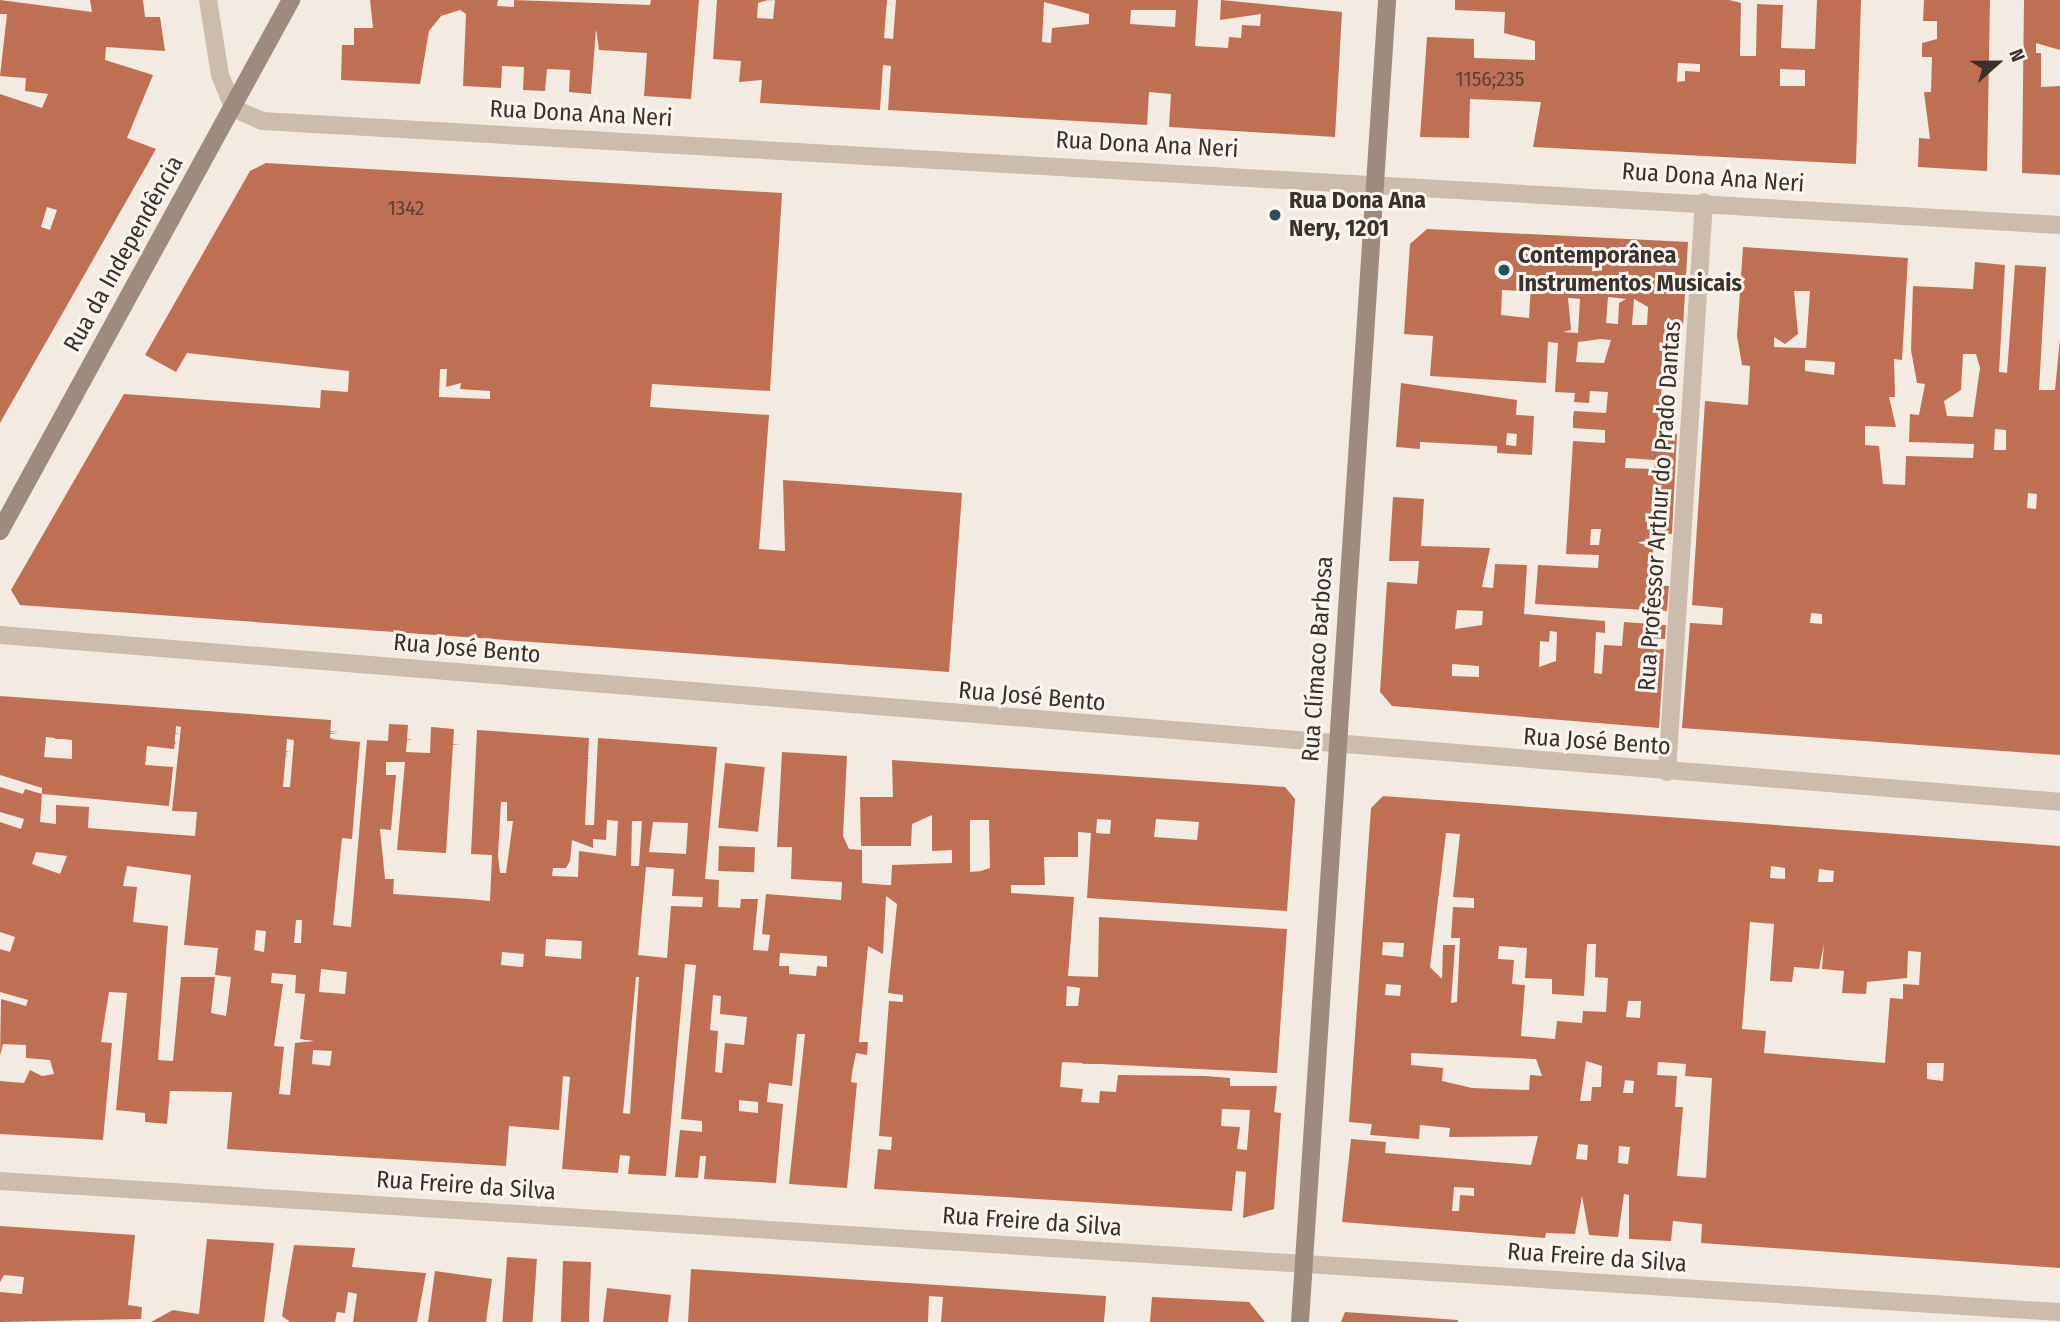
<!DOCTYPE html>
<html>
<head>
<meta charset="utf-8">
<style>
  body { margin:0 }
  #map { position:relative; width:2060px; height:1322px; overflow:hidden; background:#f3ebe2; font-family:"Fira Sans Condensed",sans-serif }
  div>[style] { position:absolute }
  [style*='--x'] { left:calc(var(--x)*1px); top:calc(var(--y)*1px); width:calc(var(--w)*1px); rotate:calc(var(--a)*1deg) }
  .building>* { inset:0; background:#bf7053; transform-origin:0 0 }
  .minor>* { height:18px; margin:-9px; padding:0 9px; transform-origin:9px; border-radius:9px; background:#cbbcae }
  .secondary>* { height:18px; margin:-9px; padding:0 9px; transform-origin:9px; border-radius:9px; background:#9e8b7f }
  .dots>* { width:19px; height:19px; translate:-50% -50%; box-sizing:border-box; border:4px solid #faf5ef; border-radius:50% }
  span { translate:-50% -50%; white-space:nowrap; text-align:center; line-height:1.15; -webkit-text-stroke:6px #faf5ef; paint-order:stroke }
  .number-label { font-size:21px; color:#5b4136 }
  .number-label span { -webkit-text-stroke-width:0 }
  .street-label { font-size:24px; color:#3a312c }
  .poi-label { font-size:24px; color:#3a312c; font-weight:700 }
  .left { translate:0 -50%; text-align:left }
  .north { position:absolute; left:1962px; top:28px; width:70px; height:70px; -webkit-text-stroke:5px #faf5ef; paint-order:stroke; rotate:69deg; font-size:19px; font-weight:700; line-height:28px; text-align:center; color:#3a312c }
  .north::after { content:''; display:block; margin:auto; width:24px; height:32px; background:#3a312c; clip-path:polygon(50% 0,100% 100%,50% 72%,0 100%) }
</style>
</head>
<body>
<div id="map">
  <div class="building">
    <i style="clip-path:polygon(evenodd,0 0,92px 12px,90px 0,143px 0,145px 17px,160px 17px,165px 51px,106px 47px,105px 60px,153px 75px,127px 138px,156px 149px,0 423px,0 94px,42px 108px,48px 94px,25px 91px,26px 78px,0 76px,7px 14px,0 14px,0 0,47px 207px,57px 210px,50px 230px,41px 227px,47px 207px)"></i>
    <i style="clip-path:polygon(370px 0,498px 0,497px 6px,514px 7px,514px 0,650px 5px,651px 0,699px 0,691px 99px,644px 96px,647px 53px,599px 50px,596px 29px,591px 94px,569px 92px,570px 70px,547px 69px,545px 91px,523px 90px,524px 67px,502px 66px,501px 88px,463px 86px,466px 14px,460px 10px,441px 16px,429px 31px,420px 84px,341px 80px,342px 45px,354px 45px,354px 28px,373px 28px)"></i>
    <i style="clip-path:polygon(evenodd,717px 0,767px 0,758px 3px,757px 18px,773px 19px,775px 0,887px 0,884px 38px,893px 39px,896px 0,1198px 0,1195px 46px,1228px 48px,1229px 37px,1241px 38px,1242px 25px,1260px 26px,1261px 14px,1220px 20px,1221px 0,1342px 12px,1335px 137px,1169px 127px,1171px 94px,1149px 92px,1147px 125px,888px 110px,891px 66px,883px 65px,880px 110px,760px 103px,762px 80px,739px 82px,741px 61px,713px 59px,717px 0,1044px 2px,1089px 14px,1089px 24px,1052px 28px,1051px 43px,1042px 42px,1044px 2px,717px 0,1131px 10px,1176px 10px,1175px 27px,1130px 24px,1131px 10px)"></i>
    <i style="clip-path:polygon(evenodd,1455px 0,1729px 0,1741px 3px,1740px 56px,1756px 56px,1757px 4px,1783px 5px,1781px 48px,1815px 49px,1817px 0,1861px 0,1856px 164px,1533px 147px,1541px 102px,1470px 99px,1469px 138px,1420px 137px,1427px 37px,1474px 39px,1474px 58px,1535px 60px,1535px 41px,1504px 33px,1505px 12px,1455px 10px,1455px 0,1678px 63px,1700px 64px,1700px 72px,1685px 71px,1685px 81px,1677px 82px,1678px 63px,1455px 0,1780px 69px,1805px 70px,1805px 86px,1780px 86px,1780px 69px)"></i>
    <i style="clip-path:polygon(1924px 0,1990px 0,1987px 171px,1918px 167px,1919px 138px,1930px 139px,1924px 92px,1931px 92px,1932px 57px,1922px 57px,1922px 43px,1937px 39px,1937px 21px,1923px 21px)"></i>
    <i style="clip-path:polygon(2024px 0,2060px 0,2060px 50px,2036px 43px,2036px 53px,2041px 53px,2041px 87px,2060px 86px,2060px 175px,2022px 173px)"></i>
    <i style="clip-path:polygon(evenodd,266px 163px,782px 193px,770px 391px,652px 384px,650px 407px,769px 415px,759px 549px,785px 551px,783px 480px,962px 493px,949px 672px,20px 605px,11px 590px,124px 394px,320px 408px,321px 390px,348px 392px,349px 371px,187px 353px,176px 372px,145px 355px,250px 171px,266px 163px,440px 369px,447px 369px,446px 387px,461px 383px,460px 389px,490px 391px,490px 399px,439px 397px,440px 369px)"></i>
    <i style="clip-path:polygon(evenodd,1427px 229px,1688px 242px,1683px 327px,1665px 326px,1662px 379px,1659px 433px,1677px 434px,1672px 534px,1654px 533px,1651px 585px,1669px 586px,1667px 611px,1535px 604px,1538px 565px,1598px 568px,1599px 555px,1566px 554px,1573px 441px,1605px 443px,1605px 430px,1573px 428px,1573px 418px,1574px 411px,1606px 413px,1608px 392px,1590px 391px,1589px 403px,1574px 402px,1575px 393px,1555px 392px,1558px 343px,1548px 342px,1546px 383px,1430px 376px,1433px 336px,1404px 334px,1410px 244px,1427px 229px,1521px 284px,1531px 284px,1529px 318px,1501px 315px,1502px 290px,1521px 291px,1521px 284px,1427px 229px,1608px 297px,1626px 299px,1619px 303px,1618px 324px,1606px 323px,1608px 297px,1427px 229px,1568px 298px,1580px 299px,1578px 333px,1563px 332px,1571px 330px,1568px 298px,1427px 229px,1634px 299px,1648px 307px,1647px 325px,1632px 325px,1634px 299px,1427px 229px,1601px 339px,1611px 340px,1604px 363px,1576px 362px,1578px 342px,1601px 339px,1427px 229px,1626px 458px,1655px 460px,1654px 469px,1625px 468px,1626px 458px,1427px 229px,1591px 529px,1601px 529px,1599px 545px,1590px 545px,1591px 529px)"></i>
    <i style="clip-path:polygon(evenodd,1743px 247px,1908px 258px,1902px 360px,1894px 359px,1895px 397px,1889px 397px,1896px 427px,1865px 426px,1865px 445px,1879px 446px,1883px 484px,1905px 485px,1906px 456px,1973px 458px,1974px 444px,1909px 442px,1910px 414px,1919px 415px,1925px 384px,1917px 383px,1911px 350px,1913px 286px,1973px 289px,1975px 262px,2005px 265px,1999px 372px,2007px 373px,2015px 265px,2046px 267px,2039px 390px,2055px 390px,2060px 339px,2060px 755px,1682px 728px,1690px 623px,1722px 625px,1723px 608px,1692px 605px,1705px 401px,1748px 405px,1750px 366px,1742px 365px,1737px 336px,1743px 247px,1794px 291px,1810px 291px,1806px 348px,1774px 347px,1774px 337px,1785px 344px,1798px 334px,1794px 291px,1743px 247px,1963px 354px,1976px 354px,1980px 368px,1973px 417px,1947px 416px,1944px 401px,1961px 390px,1963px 354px,1743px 247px,1805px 360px,1835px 362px,1834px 375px,1805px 371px,1805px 360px,1743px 247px,1995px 429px,2006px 430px,2006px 450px,1994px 450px,1995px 429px,1743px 247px,2028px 493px,2037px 494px,2036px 509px,2027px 508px,2028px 493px,1743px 247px,1811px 613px,1822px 614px,1822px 624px,1810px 623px,1811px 613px)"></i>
    <i style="clip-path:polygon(evenodd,1401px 383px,1517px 400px,1516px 415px,1534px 416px,1532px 455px,1497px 453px,1497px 446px,1420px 442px,1420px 449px,1396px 447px,1401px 383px,1507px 433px,1517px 434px,1516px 446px,1506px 445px,1507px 433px)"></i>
    <i style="clip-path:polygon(evenodd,1393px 497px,1424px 499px,1421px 546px,1490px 548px,1482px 587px,1493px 588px,1495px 564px,1527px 565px,1524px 614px,1605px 621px,1605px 633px,1596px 632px,1594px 673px,1602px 674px,1604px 645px,1622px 646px,1624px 622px,1666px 625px,1665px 639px,1648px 638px,1647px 648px,1664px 649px,1659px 728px,1392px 706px,1380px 692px,1387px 582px,1417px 584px,1419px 561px,1389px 561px,1393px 497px,1457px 610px,1483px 611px,1482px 625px,1455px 629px,1457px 610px,1393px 497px,1550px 631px,1557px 632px,1556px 661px,1539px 667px,1540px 641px,1549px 642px,1550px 631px,1393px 497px,1452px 664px,1479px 666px,1479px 677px,1452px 676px,1452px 664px)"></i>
    <i style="clip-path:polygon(evenodd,0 696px,331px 720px,330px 739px,360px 742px,352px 839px,342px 838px,333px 925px,351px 927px,367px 740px,388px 741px,389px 724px,408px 725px,406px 752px,430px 753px,431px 727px,454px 729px,446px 853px,397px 850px,405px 762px,386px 762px,386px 775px,396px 775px,391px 830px,380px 829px,385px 879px,394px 879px,393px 894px,469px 899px,490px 901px,492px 855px,471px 854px,477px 730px,589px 738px,585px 825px,594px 825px,598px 738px,717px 747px,705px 879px,719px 880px,718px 907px,740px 908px,741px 899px,758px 899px,753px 950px,768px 951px,770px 935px,762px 934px,766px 894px,841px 900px,842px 882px,791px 879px,792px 847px,777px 847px,782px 752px,847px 756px,843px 836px,849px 849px,862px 850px,862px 883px,886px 885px,891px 885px,892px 865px,952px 863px,952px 850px,932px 851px,932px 815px,912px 824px,911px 846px,861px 846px,860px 797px,893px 797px,892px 760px,1285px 787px,1295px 799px,1287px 911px,1087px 898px,1091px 833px,1078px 832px,1078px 857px,1044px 857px,1045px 885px,1011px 885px,1011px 893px,1074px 897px,1068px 976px,1098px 977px,1099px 917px,1287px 929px,1277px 1073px,1062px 1062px,1060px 1087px,1083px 1089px,1081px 1102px,1099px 1103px,1100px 1091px,1116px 1092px,1118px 1075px,1205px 1076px,1230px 1078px,1230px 1086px,1277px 1086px,1274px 1112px,1281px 1113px,1274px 1209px,1243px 1218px,1246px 1172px,1236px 1171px,1232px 1211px,874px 1189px,878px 1149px,891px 1150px,892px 1137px,879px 1136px,889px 1001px,903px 1002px,903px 995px,888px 993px,897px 904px,886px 896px,883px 954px,868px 946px,859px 1042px,868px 1042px,867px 1055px,856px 1053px,852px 1073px,851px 1082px,857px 1083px,847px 1188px,789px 1184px,805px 1034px,797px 1034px,792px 1086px,769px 1083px,767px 1102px,783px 1104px,776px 1183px,704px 1179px,706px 1156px,700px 1156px,698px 1178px,675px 1177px,680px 1130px,702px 1132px,702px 1121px,681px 1119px,696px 965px,685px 964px,666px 1176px,628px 1174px,630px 1156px,620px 1155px,618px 1173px,562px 1169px,570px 1077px,563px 1076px,559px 1130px,509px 1126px,506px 1166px,227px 1149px,232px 1092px,170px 1091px,167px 1124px,145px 1122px,145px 1113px,116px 1110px,127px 993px,109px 992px,101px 1042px,112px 1043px,103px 1140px,0 1134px,0 1081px,24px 1083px,30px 1070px,42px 1076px,54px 1074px,50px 1060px,26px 1058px,26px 1045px,3px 1044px,0 1056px,1px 999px,26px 1006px,28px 1000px,0 992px,0 949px,10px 952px,15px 937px,0 932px,0 822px,21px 829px,24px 819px,0 812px,0 787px,23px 794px,25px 789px,42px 794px,42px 788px,0 775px,0 696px,176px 726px,181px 727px,172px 811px,197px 812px,195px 836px,88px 828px,89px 807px,56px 805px,56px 824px,40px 822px,42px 794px,169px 806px,173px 767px,145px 765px,147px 746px,174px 749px,176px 726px,0 696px,46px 737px,72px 740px,72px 759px,44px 757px,46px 737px,0 696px,287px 739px,294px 740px,290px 787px,283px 787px,287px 739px,0 696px,501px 802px,507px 802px,507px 821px,513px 821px,506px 873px,500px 873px,498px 855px,501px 802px,0 696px,1097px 819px,1111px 820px,1110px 834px,1096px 833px,1097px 819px,0 696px,1156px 819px,1199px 822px,1197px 840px,1154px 837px,1156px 819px,0 696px,607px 820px,618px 821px,616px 856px,579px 851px,578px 877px,552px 876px,553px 868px,566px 868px,570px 861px,572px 840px,593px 848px,593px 839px,606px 840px,607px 820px,0 696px,970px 820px,989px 820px,990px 868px,981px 871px,970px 872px,970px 820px,0 696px,632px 821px,642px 821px,639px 866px,631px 866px,632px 821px,0 696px,653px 822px,688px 823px,686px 854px,649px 852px,653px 822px,0 696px,36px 852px,67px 856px,60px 874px,32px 864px,36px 852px,0 696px,127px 866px,191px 875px,184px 945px,218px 948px,215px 975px,231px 977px,226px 1016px,211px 1013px,215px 977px,181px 977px,173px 1061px,158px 1060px,168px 926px,133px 922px,137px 887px,123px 886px,127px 866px,0 696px,646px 867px,674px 869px,672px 896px,703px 897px,702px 907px,671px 906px,667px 958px,638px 955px,646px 867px,0 696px,296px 920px,302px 920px,301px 943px,294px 943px,296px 920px,0 696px,256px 930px,266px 931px,264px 952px,254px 950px,256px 930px,0 696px,546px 939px,582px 941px,581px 959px,545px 956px,546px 939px,0 696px,502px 952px,524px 954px,523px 967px,501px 965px,502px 952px,0 696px,780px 953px,827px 956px,827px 967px,817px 966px,816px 976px,789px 974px,789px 966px,779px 966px,780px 953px,0 696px,321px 969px,347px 972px,345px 994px,319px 992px,321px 969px,0 696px,272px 973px,296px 975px,295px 993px,305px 994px,300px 1039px,314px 1041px,295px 1043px,290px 1095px,279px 1094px,284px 1047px,274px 1046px,283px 984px,271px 983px,272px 973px,0 696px,636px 977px,639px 977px,630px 1114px,623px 1113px,636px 977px,0 696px,1067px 986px,1080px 988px,1078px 1006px,1066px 1006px,1067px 986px,0 696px,713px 995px,721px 996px,720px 1014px,747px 1017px,744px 1045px,725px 1043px,722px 1073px,715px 1072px,718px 1031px,710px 1030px,713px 995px,0 696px,313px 1050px,332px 1051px,330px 1066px,312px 1064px,313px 1050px,0 696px,739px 1100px,758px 1102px,758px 1113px,739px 1111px,739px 1100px,0 696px,1222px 1109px,1250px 1110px,1247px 1150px,1237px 1149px,1240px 1127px,1221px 1126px,1222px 1109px)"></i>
    <i style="left:725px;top:763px;width:40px;height:65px;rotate:6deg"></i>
    <i style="clip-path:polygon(evenodd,1383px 796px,2060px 846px,2060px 1268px,1701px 1243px,1702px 1224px,1673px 1221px,1671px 1241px,1629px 1239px,1629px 1195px,1624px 1194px,1618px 1237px,1589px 1235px,1582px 1196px,1575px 1234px,1546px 1233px,1545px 1238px,1342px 1222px,1351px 1139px,1386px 1142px,1385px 1153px,1531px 1165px,1538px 1136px,1449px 1137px,1450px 1128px,1420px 1125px,1419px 1139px,1370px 1135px,1372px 1124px,1349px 1122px,1371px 808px,1383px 796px,1446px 833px,1460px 834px,1453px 897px,1474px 898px,1474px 908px,1453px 907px,1451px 938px,1460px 938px,1457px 1002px,1451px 1003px,1455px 945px,1443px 945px,1442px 979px,1430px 967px,1446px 833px,1383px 796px,1771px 866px,1785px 868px,1785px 879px,1770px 878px,1771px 866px,1383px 796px,1819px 869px,1834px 871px,1833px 882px,1818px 882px,1819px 869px,1383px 796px,1750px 922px,1774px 924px,1770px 981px,1792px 982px,1794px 967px,1819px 969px,1824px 944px,1822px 969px,1844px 971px,1842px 993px,1866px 994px,1867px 982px,1907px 978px,1908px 951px,1921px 952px,1919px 985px,1903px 984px,1903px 999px,1890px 998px,1885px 1063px,1764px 1053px,1766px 1031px,1742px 1029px,1750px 922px,1383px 796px,1383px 942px,1404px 943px,1403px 957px,1382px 955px,1383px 942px,1383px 796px,1587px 944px,1596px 944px,1595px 977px,1608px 978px,1606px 1012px,1583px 1011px,1582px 1023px,1557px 1021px,1555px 1039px,1521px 1036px,1525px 985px,1512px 984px,1514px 960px,1498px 959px,1499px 946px,1527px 948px,1525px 978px,1552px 979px,1552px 994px,1584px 996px,1587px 944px,1383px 796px,1386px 984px,1401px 985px,1400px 996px,1385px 995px,1386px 984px,1383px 796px,1628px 1001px,1641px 1001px,1640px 1018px,1626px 1017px,1628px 1001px,1383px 796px,1411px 1053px,1536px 1059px,1542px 1076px,1530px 1075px,1529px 1090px,1472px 1088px,1442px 1081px,1443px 1068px,1411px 1065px,1411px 1053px,1383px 796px,1586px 1061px,1602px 1066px,1601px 1087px,1592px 1087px,1591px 1101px,1580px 1101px,1586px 1061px,1383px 796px,1658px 1062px,1686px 1064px,1685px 1076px,1712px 1078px,1706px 1178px,1677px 1176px,1683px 1107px,1675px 1107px,1677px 1076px,1657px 1075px,1658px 1062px,1383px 796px,1927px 1063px,1944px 1063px,1943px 1081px,1927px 1079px,1927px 1063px,1383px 796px,1625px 1080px,1634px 1081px,1633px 1093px,1623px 1093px,1625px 1080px,1383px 796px,1578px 1144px,1588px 1145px,1587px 1160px,1576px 1159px,1578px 1144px,1383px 796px,1619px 1146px,1630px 1147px,1628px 1164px,1618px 1163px,1619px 1146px,1383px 796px,1454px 1187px,1474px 1188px,1474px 1196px,1460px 1195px,1459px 1211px,1452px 1211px,1454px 1187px)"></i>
    <i style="left:719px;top:846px;width:36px;height:25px;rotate:2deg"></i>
    <i style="clip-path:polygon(0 1226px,135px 1235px,128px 1305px,142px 1307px,141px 1319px,0 1322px,0 1292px,22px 1294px,24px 1277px,4px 1275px,0 1282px)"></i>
    <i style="clip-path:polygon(207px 1239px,274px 1243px,264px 1322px,151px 1322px,173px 1310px,199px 1314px)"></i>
    <i style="clip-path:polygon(294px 1245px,355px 1248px,352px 1267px,426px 1273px,417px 1322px,353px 1322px,357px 1294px,348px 1292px,345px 1313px,337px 1312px,335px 1322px,290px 1322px,282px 1316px)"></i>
    <i style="left:507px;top:1257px;width:30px;height:66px;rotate:4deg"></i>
    <i style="left:563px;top:1261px;width:28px;height:62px;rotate:2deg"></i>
    <i style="clip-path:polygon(691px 1269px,1106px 1296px,1104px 1322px,941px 1322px,943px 1297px,929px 1296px,928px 1322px,688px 1322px)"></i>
    <i style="clip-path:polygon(435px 1271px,492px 1279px,486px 1322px,428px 1322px)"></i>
    <i style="clip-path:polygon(607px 1288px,671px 1295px,668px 1322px,603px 1322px)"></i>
    <i style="clip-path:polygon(1152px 1297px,1249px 1302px,1265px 1322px,1150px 1322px)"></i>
    <i style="clip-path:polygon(1345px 1312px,1458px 1320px,1458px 1322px,1341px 1322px)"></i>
  </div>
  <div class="minor">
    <i style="--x:208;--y:0;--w:76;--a:80.9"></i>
    <i style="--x:220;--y:75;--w:35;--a:68"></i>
    <i style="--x:233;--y:108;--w:32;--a:24"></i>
    <i style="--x:262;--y:121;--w:1801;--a:3.31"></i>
    <i style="--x:0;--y:635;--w:2067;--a:4.63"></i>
    <i style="--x:1667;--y:772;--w:571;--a:-86.29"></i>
    <i style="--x:0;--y:1181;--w:2064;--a:3.64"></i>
  </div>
  <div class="secondary">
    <i style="--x:0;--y:531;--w:606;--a:-61.28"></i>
    <i style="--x:1300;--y:1322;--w:1325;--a:-86.23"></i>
  </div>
  <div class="dots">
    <i style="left:1275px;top:215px;background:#235459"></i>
    <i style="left:1504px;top:270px;background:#235459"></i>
  </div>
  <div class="number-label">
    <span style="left:1490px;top:79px">1156;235</span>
    <span style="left:406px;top:208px">1342</span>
  </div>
  <div class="street-label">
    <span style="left:581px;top:114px;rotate:3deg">Rua Dona Ana Neri</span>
    <span style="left:1147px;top:145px;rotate:3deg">Rua Dona Ana Neri</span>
    <span style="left:1713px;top:178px;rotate:4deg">Rua Dona Ana Neri</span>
    <span style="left:124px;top:254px;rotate:-61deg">Rua da Independência</span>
    <span style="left:1660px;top:506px;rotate:-86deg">Rua Professor Arthur do Prado Dantas</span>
    <span style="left:467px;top:649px;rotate:5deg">Rua José Bento</span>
    <span style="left:1318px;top:659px;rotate:-86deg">Rua Clímaco Barbosa</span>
    <span style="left:1032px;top:697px;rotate:5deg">Rua José Bento</span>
    <span style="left:1597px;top:742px;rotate:4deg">Rua José Bento</span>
    <span style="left:466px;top:1186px;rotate:4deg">Rua Freire da Silva</span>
    <span style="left:1032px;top:1222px;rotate:4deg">Rua Freire da Silva</span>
    <span style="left:1597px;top:1258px;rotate:4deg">Rua Freire da Silva</span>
  </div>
  <div class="poi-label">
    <span class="left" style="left:1289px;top:215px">Rua Dona Ana<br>Nery, 1201</span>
    <span class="left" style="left:1518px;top:270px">Contemporânea<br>Instrumentos Musicais</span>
  </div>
  <div class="north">N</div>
</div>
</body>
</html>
